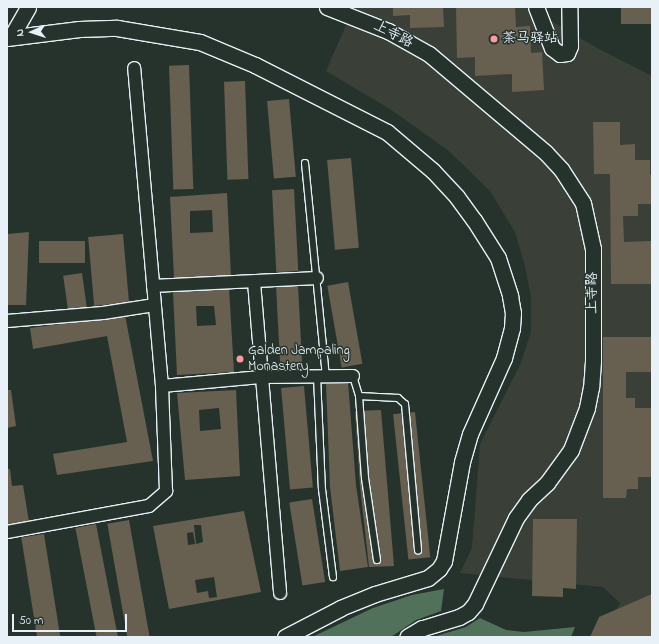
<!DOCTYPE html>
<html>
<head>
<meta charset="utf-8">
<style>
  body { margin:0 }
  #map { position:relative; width:659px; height:644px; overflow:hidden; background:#26332d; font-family:"Indie Flower","LXGW WenKai TC",sans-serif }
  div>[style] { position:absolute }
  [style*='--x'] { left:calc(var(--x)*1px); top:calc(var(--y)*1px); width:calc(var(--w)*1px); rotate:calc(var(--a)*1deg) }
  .built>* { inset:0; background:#3a4038 }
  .green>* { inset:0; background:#51715a }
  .building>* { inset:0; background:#675f50; transform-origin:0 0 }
  .roads { filter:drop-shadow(1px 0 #e8f1f8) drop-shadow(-1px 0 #e8f1f8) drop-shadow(0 1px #e8f1f8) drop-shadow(0 -1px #e8f1f8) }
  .service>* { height:6px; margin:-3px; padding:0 3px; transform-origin:3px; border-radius:3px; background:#26332d }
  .minor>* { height:12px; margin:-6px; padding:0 6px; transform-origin:6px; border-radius:6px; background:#26332d }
  .tertiary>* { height:15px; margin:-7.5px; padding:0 7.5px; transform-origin:7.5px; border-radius:7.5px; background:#26332d }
  .dots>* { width:11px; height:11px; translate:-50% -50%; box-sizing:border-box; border:2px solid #26332d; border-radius:50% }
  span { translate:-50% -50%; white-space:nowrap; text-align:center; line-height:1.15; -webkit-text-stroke:3px #26332d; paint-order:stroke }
  .street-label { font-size:14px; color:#e8f1f8 }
  .poi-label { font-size:14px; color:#e8f1f8 }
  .left { translate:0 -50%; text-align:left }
  .frame { position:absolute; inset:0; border:8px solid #e8f1f8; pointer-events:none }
  .north { position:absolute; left:12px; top:12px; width:40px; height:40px; -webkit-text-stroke:3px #26332d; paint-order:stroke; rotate:267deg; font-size:11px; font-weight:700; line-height:16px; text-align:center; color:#e8f1f8 }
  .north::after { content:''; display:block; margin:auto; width:14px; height:18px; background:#e8f1f8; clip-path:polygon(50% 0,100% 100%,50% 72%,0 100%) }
  .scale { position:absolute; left:12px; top:614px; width:115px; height:18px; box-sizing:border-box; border:2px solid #e8f1f8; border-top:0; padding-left:5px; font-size:12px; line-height:14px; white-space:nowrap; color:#e8f1f8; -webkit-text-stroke:3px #26332d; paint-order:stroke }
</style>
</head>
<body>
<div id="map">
  <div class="built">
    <i style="clip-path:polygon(354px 7px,528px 7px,595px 47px,652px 76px,652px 637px,600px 637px,620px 603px,603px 587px,460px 573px,472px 548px,480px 444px,520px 365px,531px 332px,531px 297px,525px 266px,515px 232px,490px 191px,449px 151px,390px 109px,326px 71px)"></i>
  </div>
  <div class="green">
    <i style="clip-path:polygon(444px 589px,441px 611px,416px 620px,391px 637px,312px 637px,373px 608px,412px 595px)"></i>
    <i style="clip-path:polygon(480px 618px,506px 630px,524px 632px,575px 627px,571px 637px,433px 637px,466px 627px)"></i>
  </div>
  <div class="building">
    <i style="clip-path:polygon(393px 7px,443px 7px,444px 27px,410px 28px,410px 15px,393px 16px)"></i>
    <i style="clip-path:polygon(456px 7px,515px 7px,516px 27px,530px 26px,531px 53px,542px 52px,544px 90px,512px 92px,512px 74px,475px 76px,475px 57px,457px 58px)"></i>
    <i style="left:621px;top:7px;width:31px;height:17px"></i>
    <i style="left:189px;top:65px;width:124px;height:20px;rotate:88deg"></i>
    <i style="left:245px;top:81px;width:98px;height:21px;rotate:88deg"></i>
    <i style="left:289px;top:99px;width:78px;height:22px;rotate:85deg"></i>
    <i style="clip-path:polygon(593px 122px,620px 122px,620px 145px,635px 144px,635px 160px,650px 160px,650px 175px,652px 175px,652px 204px,638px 204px,638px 216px,623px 216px,624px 242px,652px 241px,652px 284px,611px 284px,610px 174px,594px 174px)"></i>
    <i style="left:351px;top:158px;width:90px;height:24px;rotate:85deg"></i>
    <i style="left:294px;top:189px;width:82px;height:22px;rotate:87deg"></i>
    <i style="clip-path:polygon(evenodd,227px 193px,231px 276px,174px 278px,170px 197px,227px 193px,212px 210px,213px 232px,190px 233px,190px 211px,212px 210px)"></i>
    <i style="clip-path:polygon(29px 232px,26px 305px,7px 305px,7px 234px)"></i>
    <i style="left:123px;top:234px;width:69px;height:35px;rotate:85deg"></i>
    <i style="left:39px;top:241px;width:46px;height:22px"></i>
    <i style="left:82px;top:273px;width:35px;height:19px;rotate:82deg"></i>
    <i style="left:348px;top:282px;width:83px;height:21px;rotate:80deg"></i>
    <i style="left:298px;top:285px;width:82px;height:22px;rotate:87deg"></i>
    <i style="clip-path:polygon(evenodd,229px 288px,234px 372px,177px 375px,173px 292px,229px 288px,196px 306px,214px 306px,216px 325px,197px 326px,196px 306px)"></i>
    <i style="clip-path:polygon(125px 315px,153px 461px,57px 475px,53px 454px,127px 442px,107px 336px,33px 349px,30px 328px)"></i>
    <i style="clip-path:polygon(603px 337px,652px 337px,652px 372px,626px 372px,626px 398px,635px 398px,635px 408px,652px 408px,652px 477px,638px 477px,638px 489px,627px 489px,626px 498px,603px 498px)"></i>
    <i style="clip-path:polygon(348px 382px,356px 485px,368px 567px,340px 571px,330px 487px,326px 384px)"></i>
    <i style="left:304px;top:386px;width:102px;height:23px;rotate:85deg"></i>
    <i style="clip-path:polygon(7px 390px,11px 390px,16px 426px,7px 428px)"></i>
    <i style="clip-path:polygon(evenodd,236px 390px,240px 476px,185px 480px,177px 393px,236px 390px,219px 408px,221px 429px,200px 431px,199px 410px,219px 408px)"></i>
    <i style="clip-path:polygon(381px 410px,394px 566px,369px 567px,360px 486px,355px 411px)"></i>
    <i style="left:415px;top:412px;width:146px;height:22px;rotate:84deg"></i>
    <i style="clip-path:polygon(7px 469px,10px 469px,12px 486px,23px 485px,29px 522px,7px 525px)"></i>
    <i style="left:312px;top:499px;width:84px;height:23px;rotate:81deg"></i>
    <i style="clip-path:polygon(evenodd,244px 511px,261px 592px,169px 609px,153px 526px,244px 511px,194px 525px,201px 525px,203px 542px,196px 544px,194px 525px,244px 511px,193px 532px,195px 544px,188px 545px,187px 533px,193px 532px,244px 511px,214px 577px,217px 597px,209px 598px,208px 591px,197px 593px,195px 580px,214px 577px)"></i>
    <i style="clip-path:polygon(533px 519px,577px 519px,576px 589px,563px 588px,563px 597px,532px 596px)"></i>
    <i style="left:129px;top:520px;width:119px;height:22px;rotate:80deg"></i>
    <i style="left:96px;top:524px;width:115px;height:21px;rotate:79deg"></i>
    <i style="left:44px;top:534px;width:104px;height:23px;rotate:81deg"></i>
    <i style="clip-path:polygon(652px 594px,652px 637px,590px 637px,599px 617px)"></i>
  </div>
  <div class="roads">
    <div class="service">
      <i style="--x:305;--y:163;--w:214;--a:84.4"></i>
      <i style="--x:317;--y:376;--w:113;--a:87.5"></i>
      <i style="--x:322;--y:489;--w:89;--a:82.9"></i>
      <i style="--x:353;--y:376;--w:21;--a:73"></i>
      <i style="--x:359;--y:396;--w:82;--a:85.8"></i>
      <i style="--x:365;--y:478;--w:83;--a:81.7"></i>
      <i style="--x:359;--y:396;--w:39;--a:3"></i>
      <i style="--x:398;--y:398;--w:9;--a:41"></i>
      <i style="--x:405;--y:404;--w:147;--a:84.9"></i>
    </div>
    <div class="minor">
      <i style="--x:254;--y:282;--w:312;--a:85.2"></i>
      <i style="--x:153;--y:286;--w:164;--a:-2.8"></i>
      <i style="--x:7;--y:321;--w:96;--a:-4.8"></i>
      <i style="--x:103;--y:313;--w:52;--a:-8.9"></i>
      <i style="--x:162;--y:386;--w:99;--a:-5.2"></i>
      <i style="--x:261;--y:377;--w:92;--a:-0.6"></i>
      <i style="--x:7;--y:532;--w:144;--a:-10.4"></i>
      <i style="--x:149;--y:506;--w:23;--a:-41"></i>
      <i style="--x:166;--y:491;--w:105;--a:-92.2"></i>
      <i style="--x:162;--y:386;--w:319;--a:-95"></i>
    </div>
    <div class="tertiary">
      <i style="--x:327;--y:7;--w:66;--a:21.5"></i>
      <i style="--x:388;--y:31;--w:47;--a:29.3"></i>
      <i style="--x:429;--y:54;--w:153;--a:40.2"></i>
      <i style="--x:546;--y:153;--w:22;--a:47"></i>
      <i style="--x:561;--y:169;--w:40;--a:57.1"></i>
      <i style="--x:583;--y:203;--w:47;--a:77.7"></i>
      <i style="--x:593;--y:249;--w:112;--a:90"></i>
      <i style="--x:593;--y:361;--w:26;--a:94"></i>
      <i style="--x:591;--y:387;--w:21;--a:101"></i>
      <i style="--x:587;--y:408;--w:45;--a:110.9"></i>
      <i style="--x:571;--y:450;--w:41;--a:126"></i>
      <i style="--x:547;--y:483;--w:25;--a:137"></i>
      <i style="--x:529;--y:500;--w:22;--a:126"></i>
      <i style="--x:516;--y:518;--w:95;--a:115.5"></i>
      <i style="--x:475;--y:604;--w:11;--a:131"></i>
      <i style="--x:468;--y:612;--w:10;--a:151"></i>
      <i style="--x:459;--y:617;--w:39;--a:163"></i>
      <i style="--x:422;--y:628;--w:17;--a:149"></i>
      <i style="--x:536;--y:7;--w:44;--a:68.7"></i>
      <i style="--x:552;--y:48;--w:10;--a:37"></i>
      <i style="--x:560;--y:54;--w:7;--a:-8"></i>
      <i style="--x:567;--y:53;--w:8;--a:-67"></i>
      <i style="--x:570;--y:46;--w:39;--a:-91"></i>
      <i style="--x:11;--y:37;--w:34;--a:-60"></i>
      <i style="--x:7;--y:38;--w:73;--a:-7.1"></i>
      <i style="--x:79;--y:29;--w:38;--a:-2"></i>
      <i style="--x:117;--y:28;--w:84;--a:9.6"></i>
      <i style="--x:200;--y:42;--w:60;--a:22.7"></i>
      <i style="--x:255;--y:65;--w:148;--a:26.9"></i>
      <i style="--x:387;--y:132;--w:60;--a:40.3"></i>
      <i style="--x:433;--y:171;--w:35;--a:47"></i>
      <i style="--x:457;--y:197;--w:29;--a:54"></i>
      <i style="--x:474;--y:220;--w:45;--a:57.7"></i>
      <i style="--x:498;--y:258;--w:40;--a:72"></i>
      <i style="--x:510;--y:296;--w:17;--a:80"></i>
      <i style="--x:513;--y:313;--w:15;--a:94"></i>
      <i style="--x:512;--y:328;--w:31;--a:105"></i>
      <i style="--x:504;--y:358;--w:83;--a:114.1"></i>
      <i style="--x:470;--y:434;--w:29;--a:106"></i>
      <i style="--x:462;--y:462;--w:101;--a:100.3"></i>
      <i style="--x:444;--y:561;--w:9;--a:122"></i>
      <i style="--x:439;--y:569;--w:14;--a:141"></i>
      <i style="--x:428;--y:578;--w:55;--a:163.2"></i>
      <i style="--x:375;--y:594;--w:37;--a:158"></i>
      <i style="--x:341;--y:608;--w:63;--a:152.6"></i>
    </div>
  </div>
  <div class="dots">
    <i style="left:494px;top:39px;background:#ff9aa2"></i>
    <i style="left:240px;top:359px;background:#ff9aa2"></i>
  </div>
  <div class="street-label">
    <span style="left:393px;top:35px;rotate:27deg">上寺路</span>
    <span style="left:593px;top:293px;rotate:-90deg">上寺路</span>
  </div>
  <div class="poi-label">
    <span class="left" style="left:502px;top:39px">茶马驿站</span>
    <span class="left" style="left:248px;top:359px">Galden Jampaling<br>Monastery</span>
  </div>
  <div class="frame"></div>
  <div class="north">N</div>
  <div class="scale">50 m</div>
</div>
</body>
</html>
